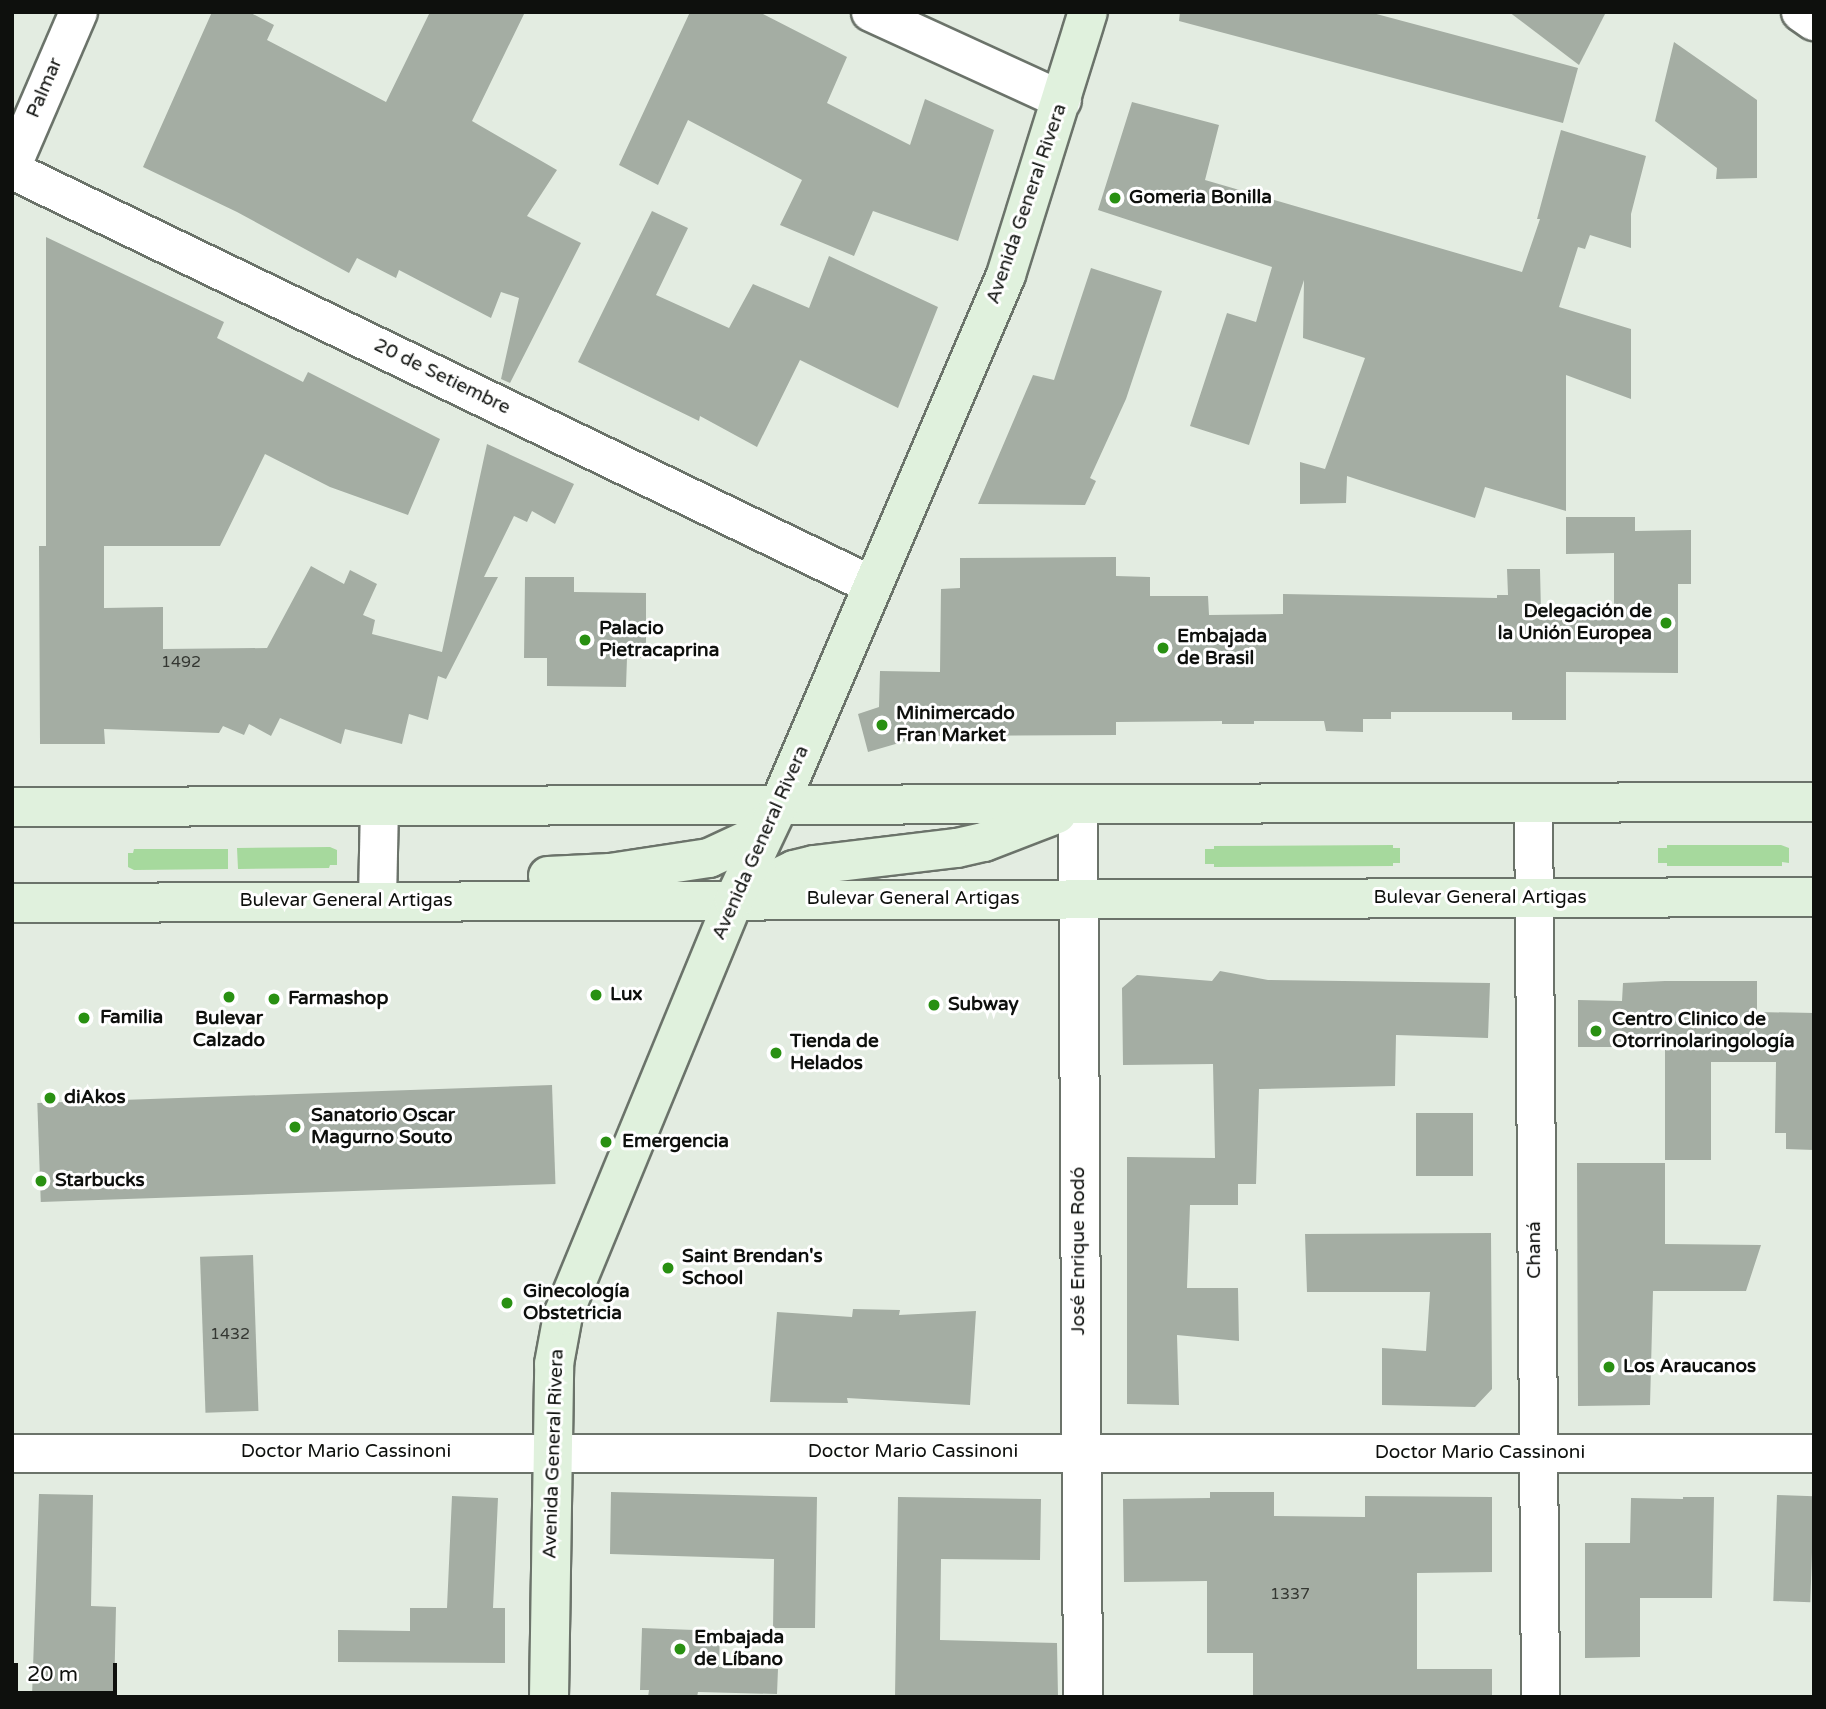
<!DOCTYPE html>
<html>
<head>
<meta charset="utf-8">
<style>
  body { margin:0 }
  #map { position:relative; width:1826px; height:1709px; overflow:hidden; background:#e3ece1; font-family:"Varela Round",sans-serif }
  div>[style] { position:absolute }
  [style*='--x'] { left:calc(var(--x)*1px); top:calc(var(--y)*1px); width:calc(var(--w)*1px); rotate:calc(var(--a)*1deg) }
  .green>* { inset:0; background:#a6d99d }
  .building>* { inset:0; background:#a4ada3; transform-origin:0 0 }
  .roads { filter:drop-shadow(2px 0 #6b736a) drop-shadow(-2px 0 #6b736a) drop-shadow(0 2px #6b736a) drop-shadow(0 -2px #6b736a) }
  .minor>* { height:37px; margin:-18.5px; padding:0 18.5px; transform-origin:18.5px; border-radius:18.5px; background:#fff }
  .tertiary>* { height:38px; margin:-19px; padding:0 19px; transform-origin:19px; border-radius:19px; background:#fff }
  .secondary>* { height:38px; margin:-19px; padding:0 19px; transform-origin:19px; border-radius:19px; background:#e0f1dd }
  .dots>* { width:19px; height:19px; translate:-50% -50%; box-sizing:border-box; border:4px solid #fff; border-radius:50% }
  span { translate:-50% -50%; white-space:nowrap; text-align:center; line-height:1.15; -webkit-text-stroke:6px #fff; paint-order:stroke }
  .number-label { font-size:16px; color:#343732 }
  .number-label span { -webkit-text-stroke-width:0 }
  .street-label { font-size:19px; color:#0e100d }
  .poi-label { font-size:19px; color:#0e100d; font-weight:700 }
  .left { translate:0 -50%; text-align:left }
  .right { translate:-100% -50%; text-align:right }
  .frame { position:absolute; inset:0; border:14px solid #0e100d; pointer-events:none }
  .scale { position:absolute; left:14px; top:1663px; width:103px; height:32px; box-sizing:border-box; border:4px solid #0e100d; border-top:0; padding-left:9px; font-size:21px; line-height:24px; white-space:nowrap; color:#0e100d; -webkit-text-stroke:5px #fff; paint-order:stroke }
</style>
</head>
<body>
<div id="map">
  <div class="green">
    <i style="clip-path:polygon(1393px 845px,1393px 848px,1400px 848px,1400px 863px,1393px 863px,1393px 866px,1214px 867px,1214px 864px,1205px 864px,1205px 849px,1214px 849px,1214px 846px)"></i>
    <i style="clip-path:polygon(1667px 845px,1781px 845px,1789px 848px,1789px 863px,1782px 862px,1782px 866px,1667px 866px,1667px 863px,1658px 863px,1658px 848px,1667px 848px)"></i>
    <i style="clip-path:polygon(330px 847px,337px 850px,337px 865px,330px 865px,329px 868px,238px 869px,237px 848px)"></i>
    <i style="clip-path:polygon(134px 849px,228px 849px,228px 869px,134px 870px,128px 867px,128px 853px,133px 853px)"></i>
  </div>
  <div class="building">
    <i style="clip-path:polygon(212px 12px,249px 12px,274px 25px,267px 40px,386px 102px,430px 12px,525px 12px,472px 121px,557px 170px,527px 216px,581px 243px,510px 383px,501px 379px,519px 298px,501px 292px,491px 318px,399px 270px,396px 278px,357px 258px,349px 273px,237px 212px,143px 167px)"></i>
    <i style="clip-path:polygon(690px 12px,759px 12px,847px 57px,827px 103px,910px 145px,925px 99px,994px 130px,958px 241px,873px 211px,854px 256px,780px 225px,802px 180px,688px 120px,658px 185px,619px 165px)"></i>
    <i style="clip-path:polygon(1180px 12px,1369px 12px,1578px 68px,1563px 123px,1179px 21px)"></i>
    <i style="clip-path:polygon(1509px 12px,1606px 12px,1579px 65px)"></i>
    <i style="clip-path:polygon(1674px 42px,1757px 100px,1757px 178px,1716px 179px,1717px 168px,1655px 121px)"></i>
    <i style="clip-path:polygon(1132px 102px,1219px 125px,1205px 180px,1522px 272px,1540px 219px,1537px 219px,1561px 130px,1646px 156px,1631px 214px,1631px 248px,1590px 235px,1585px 249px,1578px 247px,1559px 307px,1631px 329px,1631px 399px,1566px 375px,1566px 511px,1485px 487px,1475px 518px,1347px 476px,1346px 503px,1300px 504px,1300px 462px,1325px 469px,1365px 358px,1303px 338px,1304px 280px,1249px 445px,1190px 426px,1227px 313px,1256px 322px,1272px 267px,1098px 210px)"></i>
    <i style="clip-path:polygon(652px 211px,688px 228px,656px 295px,729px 328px,753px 284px,809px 308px,829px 256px,938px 307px,898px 408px,800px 360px,757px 447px,700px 416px,699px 421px,578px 362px)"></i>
    <i style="clip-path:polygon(46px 237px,224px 322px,217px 338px,303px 382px,308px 372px,440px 439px,408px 515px,330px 487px,265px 454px,220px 546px,104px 546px,104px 608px,163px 607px,163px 649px,267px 648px,311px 566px,344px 584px,350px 570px,377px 584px,363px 615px,375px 620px,372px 634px,442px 652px,487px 444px,574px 484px,555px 524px,532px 511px,527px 522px,514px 516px,484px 577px,498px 577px,446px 679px,438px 676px,428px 720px,409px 714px,402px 744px,345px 729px,341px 744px,280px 718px,271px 736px,249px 724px,244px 735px,223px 726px,219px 733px,104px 729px,105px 744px,40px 744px,39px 546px,46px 546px)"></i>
    <i style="clip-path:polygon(1091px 268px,1162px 291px,1126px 399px,1090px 478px,1096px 481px,1085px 505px,978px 504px,1033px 375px,1054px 380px)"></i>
    <i style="clip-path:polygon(1566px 517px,1635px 517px,1635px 531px,1691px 530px,1691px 584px,1678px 584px,1678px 673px,1566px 672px,1566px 720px,1512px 720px,1512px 712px,1391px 712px,1391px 719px,1363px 719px,1363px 732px,1326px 731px,1324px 721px,1254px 721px,1254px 724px,1222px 724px,1222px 721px,1116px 722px,1116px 735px,923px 736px,868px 752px,858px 714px,879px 707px,880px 671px,940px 672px,941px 589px,960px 588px,960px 558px,1116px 557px,1116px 576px,1150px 577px,1150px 596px,1208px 596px,1209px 615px,1283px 614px,1283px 594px,1497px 598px,1497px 595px,1508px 595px,1507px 569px,1540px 569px,1541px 613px,1614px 613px,1614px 553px,1566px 554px)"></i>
    <i style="clip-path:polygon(525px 577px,574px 577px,574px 592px,646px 593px,646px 658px,627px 658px,626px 687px,547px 686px,547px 658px,524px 658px)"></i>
    <i style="clip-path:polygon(1220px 971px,1268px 980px,1490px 983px,1488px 1038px,1396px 1035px,1395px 1086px,1259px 1089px,1256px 1184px,1238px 1184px,1238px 1205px,1190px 1205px,1187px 1288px,1238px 1288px,1239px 1341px,1177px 1335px,1179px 1405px,1127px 1404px,1127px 1157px,1215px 1158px,1213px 1064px,1123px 1065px,1122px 988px,1137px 975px,1212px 981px)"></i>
    <i style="clip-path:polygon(1665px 981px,1757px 981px,1757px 1012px,1814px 1013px,1814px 1150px,1786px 1149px,1786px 1133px,1775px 1133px,1776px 1062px,1711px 1062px,1711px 1160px,1665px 1160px,1665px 1047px,1578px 1047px,1578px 1000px,1622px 1001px,1623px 983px)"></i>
    <i style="left:552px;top:1085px;width:99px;height:515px;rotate:88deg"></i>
    <i style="left:1416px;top:1113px;width:57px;height:63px"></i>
    <i style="clip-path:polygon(1577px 1163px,1665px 1163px,1665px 1244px,1761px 1245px,1746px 1291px,1653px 1291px,1650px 1405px,1578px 1406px)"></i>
    <i style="clip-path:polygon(1491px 1233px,1492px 1389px,1475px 1407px,1382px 1405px,1382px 1348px,1426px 1351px,1430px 1292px,1307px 1292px,1305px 1234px)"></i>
    <i style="left:253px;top:1255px;width:156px;height:53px;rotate:88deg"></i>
    <i style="clip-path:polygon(853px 1309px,900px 1310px,899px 1315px,976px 1311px,970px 1405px,847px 1398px,848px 1403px,770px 1402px,777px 1312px,852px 1317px)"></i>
    <i style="clip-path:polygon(611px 1492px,817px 1497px,815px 1628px,773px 1628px,774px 1559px,610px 1554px)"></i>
    <i style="clip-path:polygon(1210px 1492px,1274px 1492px,1274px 1516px,1365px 1517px,1365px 1496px,1492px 1497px,1492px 1572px,1417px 1573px,1417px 1669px,1492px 1669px,1492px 1697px,1253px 1697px,1253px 1653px,1207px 1653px,1207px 1581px,1124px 1582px,1123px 1499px,1210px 1498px)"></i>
    <i style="clip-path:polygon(39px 1494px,93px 1495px,91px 1606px,116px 1607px,114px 1697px,32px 1697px)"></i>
    <i style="left:1777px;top:1495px;width:37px;height:106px;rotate:2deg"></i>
    <i style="clip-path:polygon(452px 1496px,498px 1498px,493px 1608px,505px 1608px,505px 1663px,338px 1662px,338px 1630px,410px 1631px,410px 1608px,447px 1608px)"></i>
    <i style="clip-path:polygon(898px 1497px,1041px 1499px,1040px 1560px,941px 1559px,940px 1640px,1057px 1643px,1058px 1697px,895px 1697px)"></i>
    <i style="clip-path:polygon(1683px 1497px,1714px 1497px,1712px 1598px,1640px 1598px,1640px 1657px,1585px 1658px,1585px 1543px,1630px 1543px,1631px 1498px,1683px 1499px)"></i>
    <i style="clip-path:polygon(642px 1628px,720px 1631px,719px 1667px,778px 1669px,777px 1694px,698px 1692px,697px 1697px,648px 1697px,649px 1690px,640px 1690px)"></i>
  </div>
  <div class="roads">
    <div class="minor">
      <i style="--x:870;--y:12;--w:211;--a:24.6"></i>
      <i style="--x:12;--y:165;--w:167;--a:-66.7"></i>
      <i style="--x:12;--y:170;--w:955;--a:25.76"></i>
      <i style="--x:1533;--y:803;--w:894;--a:89.55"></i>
      <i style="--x:377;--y:900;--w:92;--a:-88.8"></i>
      <i style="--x:12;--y:1453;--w:1802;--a:0"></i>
    </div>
    <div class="tertiary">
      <i style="--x:1801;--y:12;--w:16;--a:35"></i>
      <i style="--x:1078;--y:806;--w:891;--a:89.68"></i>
    </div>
    <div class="secondary">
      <i style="--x:12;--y:807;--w:1802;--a:-0.16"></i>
      <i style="--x:548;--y:876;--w:62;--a:-2.8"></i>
      <i style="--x:610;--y:873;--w:100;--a:-8.6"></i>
      <i style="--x:709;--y:858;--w:45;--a:-24.9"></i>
      <i style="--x:750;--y:839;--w:25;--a:-45"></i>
      <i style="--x:742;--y:895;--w:58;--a:-25.7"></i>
      <i style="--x:794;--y:870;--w:21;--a:-14"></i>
      <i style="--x:814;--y:865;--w:144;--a:-6.8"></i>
      <i style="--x:957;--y:848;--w:28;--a:-13"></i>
      <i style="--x:984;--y:842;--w:78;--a:-21"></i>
      <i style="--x:12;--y:903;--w:1802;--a:-0.19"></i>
      <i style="--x:549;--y:1697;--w:333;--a:-89.1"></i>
      <i style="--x:554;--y:1364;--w:50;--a:-79.6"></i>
      <i style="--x:563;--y:1315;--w:449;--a:-67.6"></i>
      <i style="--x:734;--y:900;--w:105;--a:-64.7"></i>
      <i style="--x:779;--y:805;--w:577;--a:-66.81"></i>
      <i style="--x:1006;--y:275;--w:275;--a:-72.7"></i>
    </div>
  </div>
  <div class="dots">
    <i style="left:1115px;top:198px;background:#299012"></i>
    <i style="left:1666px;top:623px;background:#299012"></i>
    <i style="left:585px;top:640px;background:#299012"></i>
    <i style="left:1163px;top:648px;background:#299012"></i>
    <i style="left:882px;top:725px;background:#299012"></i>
    <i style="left:596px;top:995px;background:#299012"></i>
    <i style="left:229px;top:997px;background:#299012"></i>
    <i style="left:274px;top:999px;background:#299012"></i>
    <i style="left:934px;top:1005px;background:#299012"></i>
    <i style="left:84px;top:1018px;background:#299012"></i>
    <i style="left:1596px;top:1031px;background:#299012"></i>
    <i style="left:776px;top:1053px;background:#299012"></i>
    <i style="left:50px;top:1098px;background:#299012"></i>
    <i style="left:295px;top:1127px;background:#299012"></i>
    <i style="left:606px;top:1142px;background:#299012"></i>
    <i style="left:41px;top:1181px;background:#299012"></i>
    <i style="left:668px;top:1268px;background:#299012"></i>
    <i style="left:507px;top:1303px;background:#299012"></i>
    <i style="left:1609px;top:1367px;background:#299012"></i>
    <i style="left:680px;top:1649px;background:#299012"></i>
  </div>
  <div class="number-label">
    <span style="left:181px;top:662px">1492</span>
    <span style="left:230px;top:1334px">1432</span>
    <span style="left:1290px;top:1594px">1337</span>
  </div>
  <div class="street-label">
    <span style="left:45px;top:88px;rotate:-67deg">Palmar</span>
    <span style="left:1027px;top:204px;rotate:-71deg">Avenida General Rivera</span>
    <span style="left:442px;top:377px;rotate:26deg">20 de Setiembre</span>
    <span style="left:761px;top:843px;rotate:-66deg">Avenida General Rivera</span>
    <span style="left:1480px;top:898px">Bulevar General Artigas</span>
    <span style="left:913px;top:899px">Bulevar General Artigas</span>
    <span style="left:346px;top:901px">Bulevar General Artigas</span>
    <span style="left:1535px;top:1250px;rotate:-90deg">Chaná</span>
    <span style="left:1079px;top:1251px;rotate:-90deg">José Enrique Rodó</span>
    <span style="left:346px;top:1452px">Doctor Mario Cassinoni</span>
    <span style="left:913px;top:1452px">Doctor Mario Cassinoni</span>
    <span style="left:1480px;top:1453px">Doctor Mario Cassinoni</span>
    <span style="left:554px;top:1454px;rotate:-88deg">Avenida General Rivera</span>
  </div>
  <div class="poi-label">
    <span class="left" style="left:1129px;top:198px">Gomeria Bonilla</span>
    <span class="right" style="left:1652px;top:623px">Delegación de<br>la Unión Europea</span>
    <span class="left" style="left:599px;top:640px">Palacio<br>Pietracaprina</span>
    <span class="left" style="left:1177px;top:648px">Embajada<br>de Brasil</span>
    <span class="left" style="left:896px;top:725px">Minimercado<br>Fran Market</span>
    <span class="left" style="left:610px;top:995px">Lux</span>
    <span class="left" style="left:288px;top:999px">Farmashop</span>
    <span class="left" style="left:948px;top:1005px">Subway</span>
    <span class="left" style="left:100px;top:1018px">Familia</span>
    <span style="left:229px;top:1030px">Bulevar<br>Calzado</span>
    <span class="left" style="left:1612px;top:1031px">Centro Clinico de<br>Otorrinolaringología</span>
    <span class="left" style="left:790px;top:1053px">Tienda de<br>Helados</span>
    <span class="left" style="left:64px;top:1098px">diAkos</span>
    <span class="left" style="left:311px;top:1127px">Sanatorio Oscar<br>Magurno Souto</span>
    <span class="left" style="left:622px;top:1142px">Emergencia</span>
    <span class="left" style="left:55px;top:1181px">Starbucks</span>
    <span class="left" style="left:682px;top:1268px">Saint Brendan's<br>School</span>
    <span class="left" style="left:523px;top:1303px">Ginecología<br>Obstetricia</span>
    <span class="left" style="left:1623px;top:1367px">Los Araucanos</span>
    <span class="left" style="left:694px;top:1649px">Embajada<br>de Líbano</span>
  </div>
  <div class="frame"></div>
  <div class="scale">20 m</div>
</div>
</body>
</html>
